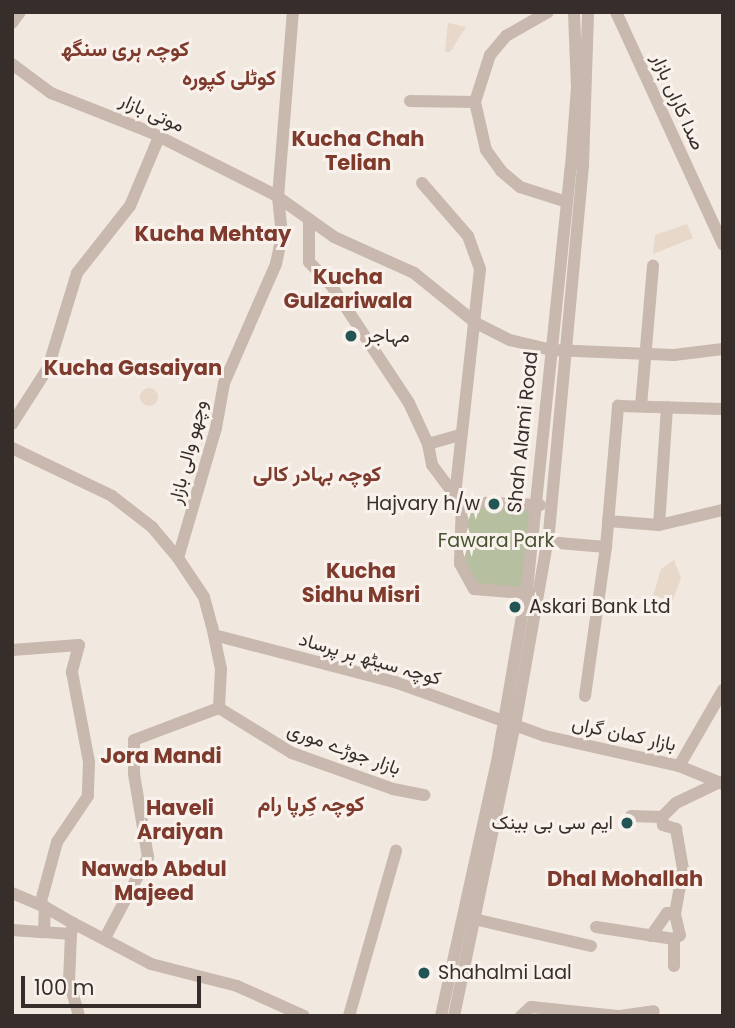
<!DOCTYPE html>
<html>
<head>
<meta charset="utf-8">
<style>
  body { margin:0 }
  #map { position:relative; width:735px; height:1028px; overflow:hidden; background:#f1e8e0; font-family:Poppins,Vazirmatn,sans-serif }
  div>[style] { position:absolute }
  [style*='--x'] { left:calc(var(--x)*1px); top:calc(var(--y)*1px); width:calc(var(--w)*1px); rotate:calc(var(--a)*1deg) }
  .green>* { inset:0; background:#b7bfa1 }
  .plaza>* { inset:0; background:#e7d8c9 }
  .round { border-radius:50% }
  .minor>* { height:12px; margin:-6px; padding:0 6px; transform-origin:6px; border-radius:6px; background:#c8b8ad }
  .dots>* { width:19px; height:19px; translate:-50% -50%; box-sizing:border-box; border:4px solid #f9f2ec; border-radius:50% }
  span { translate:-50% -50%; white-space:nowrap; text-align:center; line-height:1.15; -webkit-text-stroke:6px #f9f2ec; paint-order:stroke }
  .street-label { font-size:19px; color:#372e2b }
  .poi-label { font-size:19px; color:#372e2b }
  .left { translate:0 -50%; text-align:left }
  .right { translate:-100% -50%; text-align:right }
  .park-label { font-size:19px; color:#495331 }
  .neighbourhood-label { font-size:21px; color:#7e3a2c; font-weight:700 }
  .frame { position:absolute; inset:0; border:14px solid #372e2b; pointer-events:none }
  .scale { position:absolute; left:21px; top:976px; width:180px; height:32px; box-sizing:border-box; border:4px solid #372e2b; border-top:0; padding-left:9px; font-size:21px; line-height:24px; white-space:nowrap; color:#372e2b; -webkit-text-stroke:5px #f9f2ec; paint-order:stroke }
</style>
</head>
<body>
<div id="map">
  <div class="green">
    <i style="clip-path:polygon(462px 502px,535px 505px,525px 594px,479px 591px,465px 571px)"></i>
  </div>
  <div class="plaza">
    <i style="clip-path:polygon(448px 23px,466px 27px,450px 52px,445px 52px)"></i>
    <i style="clip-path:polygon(687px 224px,693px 238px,653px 254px,655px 235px)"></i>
    <i class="round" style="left:140px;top:388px;width:18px;height:18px"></i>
    <i style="clip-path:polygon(674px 560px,681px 578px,673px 600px,653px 596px,661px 569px)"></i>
  </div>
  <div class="minor">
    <i style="--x:548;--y:12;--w:48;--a:150.3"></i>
    <i style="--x:506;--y:36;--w:25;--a:130"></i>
    <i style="--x:490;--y:55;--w:49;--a:107.7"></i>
    <i style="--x:475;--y:102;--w:49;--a:77.1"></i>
    <i style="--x:486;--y:150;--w:26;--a:54"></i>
    <i style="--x:501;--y:171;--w:25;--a:40"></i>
    <i style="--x:520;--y:187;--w:49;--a:17.7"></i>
    <i style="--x:616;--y:12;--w:256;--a:65.3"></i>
    <i style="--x:12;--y:23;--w:14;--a:-54"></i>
    <i style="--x:12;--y:64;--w:49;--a:36.6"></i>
    <i style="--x:51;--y:93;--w:106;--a:21.5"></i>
    <i style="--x:150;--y:132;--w:140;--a:26.7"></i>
    <i style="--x:275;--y:195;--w:72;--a:35.4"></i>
    <i style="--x:334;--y:237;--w:88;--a:24.2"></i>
    <i style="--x:414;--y:273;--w:80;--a:38.9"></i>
    <i style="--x:476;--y:323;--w:38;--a:27"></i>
    <i style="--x:510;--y:340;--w:42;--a:13.7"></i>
    <i style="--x:551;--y:350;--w:123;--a:2.3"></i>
    <i style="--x:674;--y:355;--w:49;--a:-7"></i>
    <i style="--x:410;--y:101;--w:65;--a:0.9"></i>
    <i style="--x:422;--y:183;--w:70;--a:49"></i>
    <i style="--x:468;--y:236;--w:35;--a:70"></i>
    <i style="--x:480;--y:269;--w:227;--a:96.3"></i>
    <i style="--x:455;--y:495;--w:10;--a:45"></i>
    <i style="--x:309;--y:220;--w:42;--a:90"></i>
    <i style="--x:309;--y:262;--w:32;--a:46"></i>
    <i style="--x:331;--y:285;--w:141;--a:56.5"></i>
    <i style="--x:409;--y:403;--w:45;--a:65.1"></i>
    <i style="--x:428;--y:444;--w:21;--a:79"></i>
    <i style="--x:432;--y:465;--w:38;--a:53"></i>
    <i style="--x:641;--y:406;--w:141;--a:-85.1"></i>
    <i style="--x:12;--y:424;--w:67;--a:-57.3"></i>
    <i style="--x:48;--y:368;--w:99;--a:-73"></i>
    <i style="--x:77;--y:273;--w:85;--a:-51.7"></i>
    <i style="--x:130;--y:206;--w:75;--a:-67.2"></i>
    <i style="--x:428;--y:444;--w:33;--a:-16"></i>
    <i style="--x:12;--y:448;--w:111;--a:25.6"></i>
    <i style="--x:112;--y:496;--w:51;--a:37.8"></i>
    <i style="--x:152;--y:527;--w:40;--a:50"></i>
    <i style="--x:178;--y:558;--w:47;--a:56.3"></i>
    <i style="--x:204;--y:597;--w:30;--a:75"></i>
    <i style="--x:212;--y:626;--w:44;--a:78.2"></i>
    <i style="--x:221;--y:669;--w:39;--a:93"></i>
    <i style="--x:608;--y:521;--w:51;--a:4.5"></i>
    <i style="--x:659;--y:525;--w:66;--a:-13.2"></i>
    <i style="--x:659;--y:525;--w:118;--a:-86.1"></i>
    <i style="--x:547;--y:542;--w:59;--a:4.8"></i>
    <i style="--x:178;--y:558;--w:135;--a:-73.7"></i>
    <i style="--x:216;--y:428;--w:46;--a:-79.9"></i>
    <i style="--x:224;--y:383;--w:130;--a:-66.4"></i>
    <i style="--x:276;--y:264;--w:30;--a:-78"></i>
    <i style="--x:282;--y:235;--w:38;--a:-96"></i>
    <i style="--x:278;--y:197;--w:186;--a:-85.4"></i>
    <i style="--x:534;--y:594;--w:60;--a:-175.2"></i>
    <i style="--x:474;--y:589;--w:29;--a:-119"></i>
    <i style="--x:460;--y:564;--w:62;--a:-88.2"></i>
    <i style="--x:462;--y:502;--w:78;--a:2.2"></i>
    <i style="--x:214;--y:635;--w:187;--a:14.6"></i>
    <i style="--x:395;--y:682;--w:159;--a:19.8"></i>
    <i style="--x:545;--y:736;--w:137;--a:12.6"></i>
    <i style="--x:679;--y:766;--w:48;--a:22.2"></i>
    <i style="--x:12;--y:650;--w:67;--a:-4.3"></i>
    <i style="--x:79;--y:645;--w:28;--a:105"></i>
    <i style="--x:72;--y:672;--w:92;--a:79.3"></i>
    <i style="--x:89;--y:762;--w:34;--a:92"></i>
    <i style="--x:88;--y:796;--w:55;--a:124"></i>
    <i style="--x:57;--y:842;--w:65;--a:105.1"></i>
    <i style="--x:585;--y:696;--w:150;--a:-82"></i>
    <i style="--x:606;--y:547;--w:142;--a:-85.1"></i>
    <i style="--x:618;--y:406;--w:105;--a:1.6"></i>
    <i style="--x:219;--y:708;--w:86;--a:31.7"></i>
    <i style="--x:292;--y:753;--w:107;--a:19.6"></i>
    <i style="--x:393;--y:789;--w:32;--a:11"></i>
    <i style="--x:679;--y:766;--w:88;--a:-59.9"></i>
    <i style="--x:631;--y:816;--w:31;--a:2"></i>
    <i style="--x:662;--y:817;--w:8;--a:83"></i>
    <i style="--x:663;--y:825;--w:14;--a:17"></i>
    <i style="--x:676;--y:829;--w:41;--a:80.1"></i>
    <i style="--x:683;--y:869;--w:46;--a:100.1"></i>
    <i style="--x:662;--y:817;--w:20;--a:-45"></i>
    <i style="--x:676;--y:803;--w:49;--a:-25.5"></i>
    <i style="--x:12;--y:893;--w:36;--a:23"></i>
    <i style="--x:45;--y:907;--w:32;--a:30"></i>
    <i style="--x:73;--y:923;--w:11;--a:100"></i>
    <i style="--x:71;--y:934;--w:27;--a:-176"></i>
    <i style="--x:44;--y:932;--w:25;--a:-88"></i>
    <i style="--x:474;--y:919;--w:120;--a:13"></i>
    <i style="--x:73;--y:923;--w:88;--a:27.7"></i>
    <i style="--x:151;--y:964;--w:89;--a:14.3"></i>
    <i style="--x:237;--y:986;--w:73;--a:24.1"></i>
    <i style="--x:596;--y:927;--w:79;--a:8.7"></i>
    <i style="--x:674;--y:939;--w:27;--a:90"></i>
    <i style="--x:12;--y:930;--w:32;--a:4"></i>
    <i style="--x:71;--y:934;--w:47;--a:92.4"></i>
    <i style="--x:69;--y:981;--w:36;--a:74"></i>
    <i style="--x:651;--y:936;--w:28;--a:-55"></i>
    <i style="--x:667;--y:913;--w:8;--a:7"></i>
    <i style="--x:675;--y:914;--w:22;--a:77"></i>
    <i style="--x:680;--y:935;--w:7;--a:146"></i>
    <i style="--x:105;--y:938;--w:92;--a:-62"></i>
    <i style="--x:148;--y:857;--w:84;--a:-99.6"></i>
    <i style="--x:134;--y:774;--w:34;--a:-90"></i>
    <i style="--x:134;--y:740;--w:91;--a:-20.6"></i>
    <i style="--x:349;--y:1016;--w:172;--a:-74.1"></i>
    <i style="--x:441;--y:1016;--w:260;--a:-77.6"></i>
    <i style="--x:497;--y:762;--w:185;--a:-80.3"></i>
    <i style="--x:528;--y:580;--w:415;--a:-84.1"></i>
    <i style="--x:571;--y:167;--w:79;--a:-85.7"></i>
    <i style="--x:577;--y:88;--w:76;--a:-92.3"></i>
    <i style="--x:454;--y:1016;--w:297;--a:-78.2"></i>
    <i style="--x:515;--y:725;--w:196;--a:-80"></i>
    <i style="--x:549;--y:532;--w:369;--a:-84.7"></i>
    <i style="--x:583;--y:165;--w:153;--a:-88.1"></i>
    <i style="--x:521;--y:1016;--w:13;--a:-42"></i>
    <i style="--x:531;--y:1007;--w:87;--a:5.9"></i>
    <i style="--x:620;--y:1016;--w:34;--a:-8"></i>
  </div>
  <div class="dots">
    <i style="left:351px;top:336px;background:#245555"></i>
    <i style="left:494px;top:504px;background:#245555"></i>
    <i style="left:515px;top:607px;background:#245555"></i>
    <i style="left:627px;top:823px;background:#245555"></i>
    <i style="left:424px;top:973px;background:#245555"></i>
  </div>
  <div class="street-label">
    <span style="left:678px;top:102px;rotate:66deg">صدا کاراں بازار</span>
    <span style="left:152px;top:113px;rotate:24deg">موتی بازار</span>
    <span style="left:523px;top:432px;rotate:-84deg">Shah Alami Road</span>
    <span style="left:188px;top:452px;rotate:-76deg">وچھو والی بازار</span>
    <span style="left:370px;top:659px;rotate:16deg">کوچہ سیٹھ ہر پرساد</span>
    <span style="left:624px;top:734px;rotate:12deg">بازار کمان گراں</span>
    <span style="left:344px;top:749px;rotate:20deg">بازار جوڑے موری</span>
  </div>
  <div class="poi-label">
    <span class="left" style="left:365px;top:336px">مہاجر</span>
    <span class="right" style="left:480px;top:504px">Hajvary h/w</span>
    <span class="left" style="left:529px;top:607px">Askari Bank Ltd</span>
    <span class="right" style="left:613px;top:823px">ایم سی بی بینک</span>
    <span class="left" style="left:438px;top:973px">Shahalmi Laal</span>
  </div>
  <div class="park-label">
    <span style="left:496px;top:541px">Fawara Park</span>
  </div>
  <div class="neighbourhood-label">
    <span style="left:125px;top:49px">کوچہ ہری سنگھ</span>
    <span style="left:229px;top:78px">کوٹلی کپورہ</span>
    <span style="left:358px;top:151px">Kucha Chah<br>Telian</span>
    <span style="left:213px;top:234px">Kucha Mehtay</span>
    <span style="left:348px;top:289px">Kucha<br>Gulzariwala</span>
    <span style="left:133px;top:368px">Kucha Gasaiyan</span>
    <span style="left:317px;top:474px">کوچہ بہادر کالی</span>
    <span style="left:361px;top:583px">Kucha<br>Sidhu Misri</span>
    <span style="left:161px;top:756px">Jora Mandi</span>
    <span style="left:311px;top:804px">کوچہ کِرپا رام</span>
    <span style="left:180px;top:820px">Haveli<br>Araiyan</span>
    <span style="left:154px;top:881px">Nawab Abdul<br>Majeed</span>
    <span style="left:625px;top:879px">Dhal Mohallah</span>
  </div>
  <div class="frame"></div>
  <div class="scale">100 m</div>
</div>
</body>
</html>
